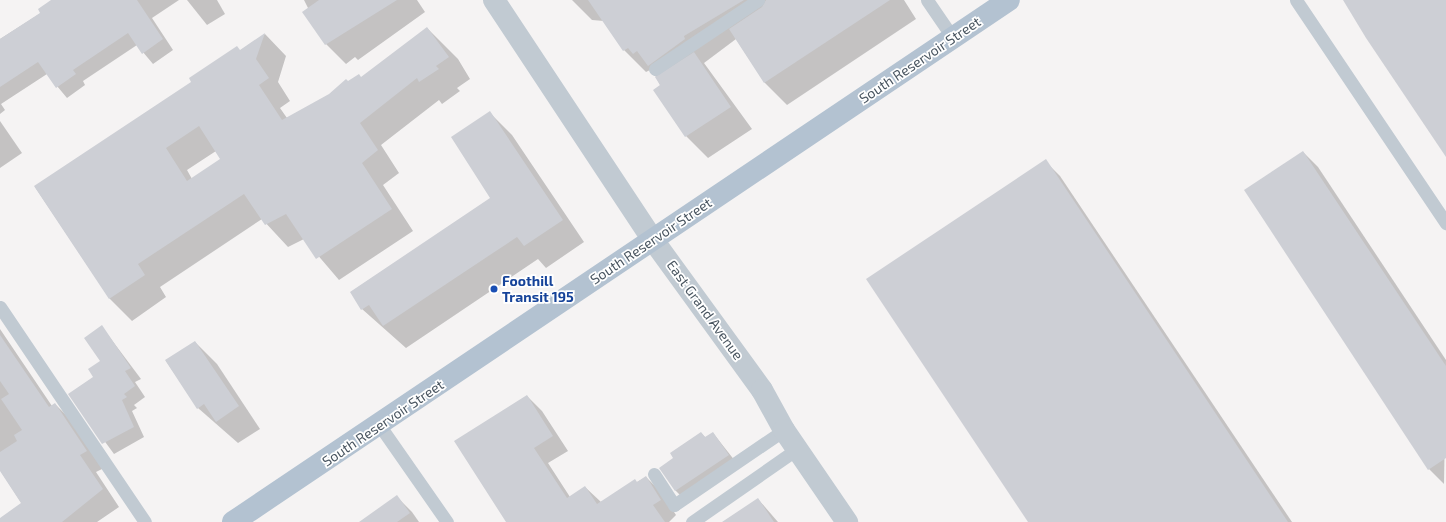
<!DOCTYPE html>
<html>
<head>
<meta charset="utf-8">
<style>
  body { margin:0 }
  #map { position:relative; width:1446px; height:522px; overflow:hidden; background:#f5f3f3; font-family:"Exo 2",sans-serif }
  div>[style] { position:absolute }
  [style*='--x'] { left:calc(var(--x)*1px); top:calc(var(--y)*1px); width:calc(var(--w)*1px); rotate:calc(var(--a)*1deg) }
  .shadow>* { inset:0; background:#0003 }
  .building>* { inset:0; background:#cdcfd5 }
  .service>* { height:13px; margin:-6.5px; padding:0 6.5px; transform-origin:6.5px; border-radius:6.5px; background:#c1cad2 }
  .tertiary>* { height:22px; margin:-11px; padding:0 11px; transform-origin:11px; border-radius:11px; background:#c1cad2 }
  .primary>* { height:22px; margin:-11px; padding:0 11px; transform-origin:11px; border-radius:11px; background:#b3c2d1 }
  .dots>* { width:11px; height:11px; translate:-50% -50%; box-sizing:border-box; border:2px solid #fff; border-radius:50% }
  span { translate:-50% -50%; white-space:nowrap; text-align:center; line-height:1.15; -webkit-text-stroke:3.5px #fff; paint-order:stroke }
  .street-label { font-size:14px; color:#4a5661 }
  .transit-label { font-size:14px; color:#164399; font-weight:700 }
  .left { translate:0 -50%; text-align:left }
</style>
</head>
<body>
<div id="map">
  <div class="shadow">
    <i style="clip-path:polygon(53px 0,179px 0,152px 18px,173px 50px,153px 64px,137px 45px,83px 81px,85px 85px,67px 98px,47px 74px,1px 104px,5px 110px,0 114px,0 39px,41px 13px)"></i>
    <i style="clip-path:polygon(187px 0,217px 0,225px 14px,207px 25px)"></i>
    <i style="clip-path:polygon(304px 0,417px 0,425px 12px,358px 60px,355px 57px,346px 64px,326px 44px)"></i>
    <i style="clip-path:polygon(572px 0,904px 0,916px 19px,787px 105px,765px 83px,736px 39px,704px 63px,752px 129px,708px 158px,686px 136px,656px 77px,650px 70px,646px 72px,624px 50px,604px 21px,592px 20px)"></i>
    <i style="clip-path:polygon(evenodd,427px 28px,458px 59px,470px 79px,457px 88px,460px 91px,442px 104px,439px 100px,381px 145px,399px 173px,383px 185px,413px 231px,339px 280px,304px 239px,288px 247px,262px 219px,160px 287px,166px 297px,132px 321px,110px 299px,35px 187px,265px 34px,286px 56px,278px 82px,290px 101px,280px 108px,287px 118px,361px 78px,427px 28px,216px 151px,221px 159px,192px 179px,187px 170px,216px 151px)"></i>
    <i style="clip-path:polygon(490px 113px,512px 135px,584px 242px,546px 268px,538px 259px,406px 348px,362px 309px,351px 292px,491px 199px)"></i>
    <i style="clip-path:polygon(0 121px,22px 153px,0 168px)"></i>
    <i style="clip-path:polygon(1303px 152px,1318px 167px,1446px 360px,1444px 484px,1429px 469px)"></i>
    <i style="clip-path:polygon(1045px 161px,1060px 176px,1292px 522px,1029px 522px)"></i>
    <i style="clip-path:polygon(102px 327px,141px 379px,135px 382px,145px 397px,134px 405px,137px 408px,132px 411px,144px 437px,114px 454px,70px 394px,94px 377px,101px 361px)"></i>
    <i style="clip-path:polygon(0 329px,52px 406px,55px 404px,72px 421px,104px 468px,96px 472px,119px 507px,97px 522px,5px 522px,22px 504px,0 470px)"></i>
    <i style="clip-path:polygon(195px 342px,217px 364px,260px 429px,238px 443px,198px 408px,166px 361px)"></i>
    <i style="clip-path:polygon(527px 396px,542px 411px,568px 451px,548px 463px,570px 497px,585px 487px,601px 502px,646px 477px,661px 492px,676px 515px,669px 522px,509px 522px)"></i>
    <i style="clip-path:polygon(701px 433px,706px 438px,713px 433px,739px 466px,686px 501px,675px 490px,674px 458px)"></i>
    <i style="clip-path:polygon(397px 497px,412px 512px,419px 522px,381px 522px)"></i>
    <i style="clip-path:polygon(758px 499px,778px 522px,723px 522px)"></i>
  </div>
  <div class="building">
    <i style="clip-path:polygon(51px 0,137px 0,163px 39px,142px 54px,128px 33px,73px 70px,76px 74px,56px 88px,38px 62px,0 87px,0 39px,40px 13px,38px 9px)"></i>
    <i style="clip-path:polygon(319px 0,397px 0,325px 45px,302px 12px)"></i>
    <i style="clip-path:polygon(588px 0,744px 0,684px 36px,685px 39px,648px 66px,637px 51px,633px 54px,628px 48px,623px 51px)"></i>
    <i style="clip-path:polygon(766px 0,890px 0,764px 83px,729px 29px,762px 7px)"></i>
    <i style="clip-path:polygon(1343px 0,1446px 0,1446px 157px,1366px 38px)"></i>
    <i style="clip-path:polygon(evenodd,427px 27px,449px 57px,436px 66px,439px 69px,419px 82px,417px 78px,360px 123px,378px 150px,362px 163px,392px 209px,316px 259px,286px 214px,265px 225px,244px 194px,138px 264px,145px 275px,109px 299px,34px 186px,191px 82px,189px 78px,237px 46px,240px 50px,265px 33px,256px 59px,269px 78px,259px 85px,282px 120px,329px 94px,346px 79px,348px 81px,359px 74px,361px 77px,427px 27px,199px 126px,220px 159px,187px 181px,166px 148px,199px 126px)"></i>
    <i style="clip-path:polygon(694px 52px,731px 107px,685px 137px,653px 90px,660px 85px,655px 77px)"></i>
    <i style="clip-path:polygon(490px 111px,563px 220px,524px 246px,517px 237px,383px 326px,369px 305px,361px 310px,350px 292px,490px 198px,451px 137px)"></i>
    <i style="clip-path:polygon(1303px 151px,1446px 366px,1446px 458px,1428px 470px,1244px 190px)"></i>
    <i style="clip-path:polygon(1046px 159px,1288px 522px,1028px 522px,866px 279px)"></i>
    <i style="clip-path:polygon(102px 325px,131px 368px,125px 371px,135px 386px,124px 394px,127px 397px,122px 400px,134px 427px,102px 444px,68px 394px,93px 377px,88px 369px,100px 361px,84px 338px)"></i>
    <i style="clip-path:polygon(0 335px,49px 407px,55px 403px,87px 451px,80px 455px,103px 489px,62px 522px,0 522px,0 518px,21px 503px,0 471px,0 452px,17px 441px,14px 435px,22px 430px,1px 399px,9px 394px,0 381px)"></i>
    <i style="clip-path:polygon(195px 341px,239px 406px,216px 422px,204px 404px,197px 409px,165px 360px)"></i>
    <i style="clip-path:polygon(527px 395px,553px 436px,534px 448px,567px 498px,585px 486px,597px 504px,635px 479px,637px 482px,646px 476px,661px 500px,653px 505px,665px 522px,506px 522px,454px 441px)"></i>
    <i style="clip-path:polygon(701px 432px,705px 437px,713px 432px,729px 455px,675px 491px,659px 468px,673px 458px,670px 453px)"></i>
    <i style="clip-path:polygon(397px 495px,410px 513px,397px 522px,359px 522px)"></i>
    <i style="clip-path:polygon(758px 498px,774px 522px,722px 522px)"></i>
  </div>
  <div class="service">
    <i style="--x:927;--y:0;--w:46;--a:55.6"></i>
    <i style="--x:1296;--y:0;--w:269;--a:56.1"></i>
    <i style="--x:655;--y:69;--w:124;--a:-33.8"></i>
    <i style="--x:0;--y:307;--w:259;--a:56"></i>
    <i style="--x:380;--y:426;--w:117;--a:55.1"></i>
    <i style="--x:654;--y:474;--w:37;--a:57"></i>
    <i style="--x:674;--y:505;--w:133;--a:-34.3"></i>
    <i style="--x:692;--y:522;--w:128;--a:-34.8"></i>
  </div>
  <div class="tertiary">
    <i style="--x:494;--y:0;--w:288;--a:56.5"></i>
    <i style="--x:653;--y:240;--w:185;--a:54"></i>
    <i style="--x:762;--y:390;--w:46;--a:61.2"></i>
    <i style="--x:784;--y:430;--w:112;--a:55.6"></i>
  </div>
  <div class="primary">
    <i style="--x:233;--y:522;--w:935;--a:-33.93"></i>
  </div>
  <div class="dots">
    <i style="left:494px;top:289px;background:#1a4fb4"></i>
  </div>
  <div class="street-label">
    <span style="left:920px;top:60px;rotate:-34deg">South Reservoir Street</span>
    <span style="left:651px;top:241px;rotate:-34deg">South Reservoir Street</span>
    <span style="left:705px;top:310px;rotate:54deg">East Grand Avenue</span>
    <span style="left:383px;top:423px;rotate:-34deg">South Reservoir Street</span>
  </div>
  <div class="transit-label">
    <span class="left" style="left:502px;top:289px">Foothill<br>Transit 195</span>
  </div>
</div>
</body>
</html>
